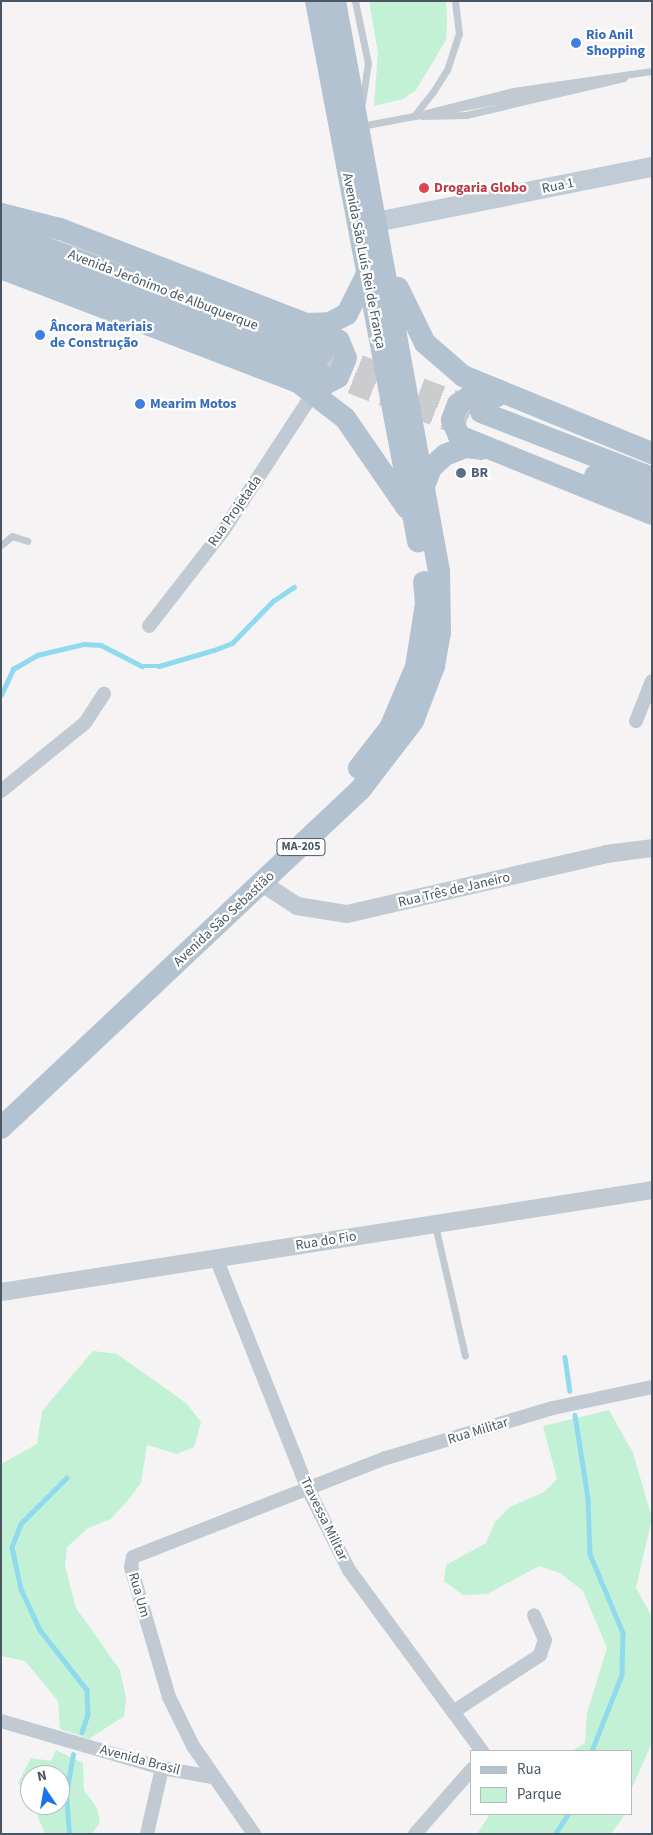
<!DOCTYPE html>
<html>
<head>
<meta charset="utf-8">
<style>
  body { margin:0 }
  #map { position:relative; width:653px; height:1835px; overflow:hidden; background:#f5f3f3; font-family:"Source Sans 3",sans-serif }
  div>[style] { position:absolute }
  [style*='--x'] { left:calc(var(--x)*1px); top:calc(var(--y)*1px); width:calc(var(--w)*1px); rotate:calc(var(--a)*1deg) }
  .green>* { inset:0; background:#c3f1d5 }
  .stream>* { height:4.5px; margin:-2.25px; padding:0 2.25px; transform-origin:2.25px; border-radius:2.25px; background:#90daee }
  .primary-tunnel>* { height:22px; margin-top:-11px; transform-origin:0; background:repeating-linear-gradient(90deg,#caccce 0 22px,transparent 0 33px) }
  .service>* { height:7px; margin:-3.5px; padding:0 3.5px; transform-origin:3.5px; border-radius:3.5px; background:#c1cad2 }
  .minor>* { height:14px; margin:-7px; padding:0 7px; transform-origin:7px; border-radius:7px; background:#c1cad2 }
  .tertiary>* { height:18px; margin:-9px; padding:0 9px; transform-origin:9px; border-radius:9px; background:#c1cad2 }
  .secondary>* { height:20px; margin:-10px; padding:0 10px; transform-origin:10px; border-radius:10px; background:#c1cbd6 }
  .primary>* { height:22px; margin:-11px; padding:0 11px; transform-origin:11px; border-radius:11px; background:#b3c2d1 }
  .dots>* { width:14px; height:14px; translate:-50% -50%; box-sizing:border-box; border:2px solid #fff; border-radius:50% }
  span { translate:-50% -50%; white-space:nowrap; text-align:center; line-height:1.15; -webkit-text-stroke:4.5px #fff; paint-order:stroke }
  .shield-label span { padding:1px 4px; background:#fff; border:1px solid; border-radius:4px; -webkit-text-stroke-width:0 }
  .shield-label { font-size:12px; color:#4a5661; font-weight:700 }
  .shop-label { font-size:14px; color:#366cbe; font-weight:700 }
  .left { translate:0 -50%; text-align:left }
  .street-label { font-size:14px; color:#4a5661 }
  .health-label { font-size:14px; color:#be3a42; font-weight:700 }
  .service-label { font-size:14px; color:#4e5e75; font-weight:700 }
  .frame { position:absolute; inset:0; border:2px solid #4a5661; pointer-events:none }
  .legend { position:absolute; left:470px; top:1750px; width:162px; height:65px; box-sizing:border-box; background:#fff; border:1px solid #b7bbc0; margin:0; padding:6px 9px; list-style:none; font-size:15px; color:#4a5661 }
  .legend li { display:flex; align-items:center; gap:10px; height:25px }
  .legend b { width:25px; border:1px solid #b7bbc0 }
  .north { position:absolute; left:20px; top:1765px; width:50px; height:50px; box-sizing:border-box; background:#fff; border:1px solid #b7bbc0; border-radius:50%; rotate:348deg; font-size:14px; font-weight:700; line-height:20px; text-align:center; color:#4a5661 }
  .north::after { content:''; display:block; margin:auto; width:18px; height:22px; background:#1a73e8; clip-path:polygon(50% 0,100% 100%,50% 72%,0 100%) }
</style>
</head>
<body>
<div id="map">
  <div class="green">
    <i style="clip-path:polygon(369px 1px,446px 1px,447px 22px,446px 40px,416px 90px,403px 99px,374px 106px,378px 53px)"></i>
    <i style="clip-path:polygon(93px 1351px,117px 1354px,186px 1403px,201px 1422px,194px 1447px,177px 1454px,147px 1445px,141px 1483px,128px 1500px,111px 1519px,88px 1528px,67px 1547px,65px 1566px,76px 1608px,120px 1670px,126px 1698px,124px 1716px,89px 1739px,60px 1729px,58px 1701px,41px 1680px,25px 1661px,1px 1656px,1px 1464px,37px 1444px,42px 1411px)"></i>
    <i style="clip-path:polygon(609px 1410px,633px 1453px,652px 1518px,636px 1588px,652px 1617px,652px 1743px,632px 1788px,632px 1751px,572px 1751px,585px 1743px,587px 1713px,607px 1648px,583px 1591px,560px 1573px,539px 1566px,487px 1594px,463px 1595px,444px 1581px,446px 1565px,486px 1543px,495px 1522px,510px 1507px,544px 1492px,557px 1479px,543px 1426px)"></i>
    <i style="clip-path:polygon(56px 1750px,83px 1763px,84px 1790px,97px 1808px,100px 1822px,92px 1834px,45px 1834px,33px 1805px,60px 1805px,60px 1775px,30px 1775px,30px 1801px,18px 1783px,31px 1758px,51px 1761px)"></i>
    <i style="clip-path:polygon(490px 1814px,625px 1814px,611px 1834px,477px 1834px)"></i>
  </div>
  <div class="stream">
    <i style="--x:1;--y:695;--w:29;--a:-65"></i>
    <i style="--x:13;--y:669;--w:28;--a:-30"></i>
    <i style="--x:37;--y:655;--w:48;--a:-13.2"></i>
    <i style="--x:84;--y:644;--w:17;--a:3"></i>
    <i style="--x:101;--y:645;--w:46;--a:27.1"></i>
    <i style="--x:142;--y:666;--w:17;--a:0"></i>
    <i style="--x:159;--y:666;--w:57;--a:-16.2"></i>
    <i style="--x:214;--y:650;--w:19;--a:-21"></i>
    <i style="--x:232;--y:643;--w:59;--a:-45.7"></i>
    <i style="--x:273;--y:601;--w:25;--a:-34"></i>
    <i style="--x:565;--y:1357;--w:34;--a:82"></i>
    <i style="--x:575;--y:1415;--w:84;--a:81.1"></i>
    <i style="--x:588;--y:1498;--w:56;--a:88"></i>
    <i style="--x:590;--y:1554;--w:86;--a:67.3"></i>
    <i style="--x:623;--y:1633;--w:42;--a:91.4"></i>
    <i style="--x:622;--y:1675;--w:82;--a:111.5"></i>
    <i style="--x:67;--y:1478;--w:65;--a:135"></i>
    <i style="--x:21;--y:1524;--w:25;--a:111"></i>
    <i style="--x:12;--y:1547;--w:43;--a:77.9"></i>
    <i style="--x:21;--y:1589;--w:45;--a:65.1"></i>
    <i style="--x:40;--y:1630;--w:76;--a:51.9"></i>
    <i style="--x:87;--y:1690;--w:24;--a:88"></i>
    <i style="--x:88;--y:1714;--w:19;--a:108"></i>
    <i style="--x:69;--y:1834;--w:40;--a:-94.3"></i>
    <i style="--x:66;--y:1794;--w:40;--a:-80"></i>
    <i style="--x:555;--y:1834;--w:24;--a:-57"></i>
  </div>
  <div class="primary-tunnel">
    <i style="--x:328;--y:354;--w:158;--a:20.7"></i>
    <i style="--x:321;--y:371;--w:165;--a:21"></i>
  </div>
  <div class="service">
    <i style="--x:355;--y:1;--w:63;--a:78.2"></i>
    <i style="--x:368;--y:63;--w:40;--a:98.5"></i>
    <i style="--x:442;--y:111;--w:169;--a:-10.6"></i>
    <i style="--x:415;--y:116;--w:101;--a:-14.3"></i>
    <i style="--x:513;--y:91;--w:140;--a:-8.2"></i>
    <i style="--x:422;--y:116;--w:44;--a:-1.3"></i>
    <i style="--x:466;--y:115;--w:162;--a:-13.2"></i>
    <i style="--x:361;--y:126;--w:54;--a:-10.7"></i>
    <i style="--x:414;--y:116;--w:31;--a:-52"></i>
    <i style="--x:433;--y:92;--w:26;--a:-58"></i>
    <i style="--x:447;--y:70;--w:38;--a:-72"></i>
    <i style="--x:459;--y:34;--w:33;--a:-97"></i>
    <i style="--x:1;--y:545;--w:14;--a:-39"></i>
    <i style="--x:12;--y:536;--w:16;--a:18"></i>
    <i style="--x:435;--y:1225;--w:134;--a:77.1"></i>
  </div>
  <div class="minor">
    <i style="--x:149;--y:626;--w:120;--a:-52.1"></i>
    <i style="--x:223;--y:531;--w:166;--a:-56.8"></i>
    <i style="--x:636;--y:721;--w:43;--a:-68.2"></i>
    <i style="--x:1;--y:791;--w:108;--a:-39"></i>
    <i style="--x:85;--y:723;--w:35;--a:-57"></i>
    <i style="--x:216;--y:1258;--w:246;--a:68.3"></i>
    <i style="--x:307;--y:1487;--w:93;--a:63.2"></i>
    <i style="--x:349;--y:1570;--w:225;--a:53.7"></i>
    <i style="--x:453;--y:1712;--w:104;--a:-33.2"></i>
    <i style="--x:540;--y:1655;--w:16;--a:-72"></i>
    <i style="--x:545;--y:1640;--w:27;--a:-114"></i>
    <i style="--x:1;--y:1721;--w:168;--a:16.3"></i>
    <i style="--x:162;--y:1768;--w:51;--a:10.2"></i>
    <i style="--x:147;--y:1834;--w:68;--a:-77.2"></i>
    <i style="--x:254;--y:1834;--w:107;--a:-124.7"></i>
    <i style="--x:193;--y:1746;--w:55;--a:-116.1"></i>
    <i style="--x:169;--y:1697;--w:135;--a:-106.3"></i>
    <i style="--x:131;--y:1567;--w:10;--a:-79"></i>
    <i style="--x:133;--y:1557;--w:272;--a:-21.4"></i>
    <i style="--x:386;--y:1458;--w:174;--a:-16.7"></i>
    <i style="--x:553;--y:1408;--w:101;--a:-12"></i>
    <i style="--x:415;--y:1834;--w:86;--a:-48.8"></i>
  </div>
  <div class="tertiary">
    <i style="--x:262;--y:883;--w:42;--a:33.3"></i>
    <i style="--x:297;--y:906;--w:51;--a:9.1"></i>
    <i style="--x:347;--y:914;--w:266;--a:-13"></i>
    <i style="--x:606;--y:854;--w:46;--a:-7.4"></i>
    <i style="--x:1;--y:1292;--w:659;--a:-8.9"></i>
  </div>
  <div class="secondary">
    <i style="--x:376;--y:222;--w:281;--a:-11.3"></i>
  </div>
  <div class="primary">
    <i style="--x:316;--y:1;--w:550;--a:79.3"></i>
    <i style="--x:1;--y:214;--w:61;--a:14.3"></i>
    <i style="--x:60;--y:229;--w:264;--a:21.1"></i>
    <i style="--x:306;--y:324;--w:37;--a:27"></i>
    <i style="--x:339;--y:341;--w:18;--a:68"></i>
    <i style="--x:346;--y:358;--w:21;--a:113"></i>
    <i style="--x:338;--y:377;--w:18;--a:151"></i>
    <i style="--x:322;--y:386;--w:23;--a:-170"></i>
    <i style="--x:1;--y:231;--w:344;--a:20.6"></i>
    <i style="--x:1;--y:251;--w:339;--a:20.6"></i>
    <i style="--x:1;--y:268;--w:318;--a:21"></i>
    <i style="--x:298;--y:382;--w:59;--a:37.5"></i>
    <i style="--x:345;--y:418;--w:109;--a:55.4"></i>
    <i style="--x:398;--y:288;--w:61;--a:63.9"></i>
    <i style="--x:425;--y:343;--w:50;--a:41"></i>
    <i style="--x:463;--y:376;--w:204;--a:22.2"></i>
    <i style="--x:307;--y:324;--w:23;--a:-2"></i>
    <i style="--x:330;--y:323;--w:19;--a:-28"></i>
    <i style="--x:347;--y:314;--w:45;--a:-63.4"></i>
    <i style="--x:497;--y:396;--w:24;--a:-175"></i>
    <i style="--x:473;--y:394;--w:18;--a:146"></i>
    <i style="--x:458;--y:404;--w:17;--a:111"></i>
    <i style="--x:452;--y:420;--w:17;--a:66"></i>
    <i style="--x:459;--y:436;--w:208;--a:22"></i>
    <i style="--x:481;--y:412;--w:183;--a:21.1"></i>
    <i style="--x:595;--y:476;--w:61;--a:20.2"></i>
    <i style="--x:424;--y:486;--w:19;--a:-69"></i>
    <i style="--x:431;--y:468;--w:19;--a:-43"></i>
    <i style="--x:445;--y:455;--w:22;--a:-22"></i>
    <i style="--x:465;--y:447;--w:16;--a:7"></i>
    <i style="--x:359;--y:768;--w:51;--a:-52.2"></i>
    <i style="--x:390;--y:728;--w:66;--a:-66.9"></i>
    <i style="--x:416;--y:667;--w:64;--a:-81"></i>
    <i style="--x:426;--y:604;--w:22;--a:-95"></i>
    <i style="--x:1;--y:1128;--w:493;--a:-43.3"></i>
    <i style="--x:360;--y:790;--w:87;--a:-52.5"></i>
    <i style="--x:413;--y:721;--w:59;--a:-69.1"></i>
    <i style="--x:434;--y:666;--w:34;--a:-80"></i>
    <i style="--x:440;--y:633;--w:62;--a:-90.9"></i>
    <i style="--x:439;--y:571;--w:579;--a:-100.34"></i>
  </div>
  <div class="dots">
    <i style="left:576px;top:43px;background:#3f7fe0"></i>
    <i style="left:424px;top:188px;background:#e0444e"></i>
    <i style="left:40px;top:335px;background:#3f7fe0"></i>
    <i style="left:140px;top:404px;background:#3f7fe0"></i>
    <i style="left:461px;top:473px;background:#5c6f8a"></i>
  </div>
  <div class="shield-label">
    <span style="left:301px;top:847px">MA-205</span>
  </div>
  <div class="shop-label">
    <span class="left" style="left:586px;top:43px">Rio Anil<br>Shopping</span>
    <span class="left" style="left:50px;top:335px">Âncora Materiais<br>de Construção</span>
    <span class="left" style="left:150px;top:404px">Mearim Motos</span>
  </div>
  <div class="street-label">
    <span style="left:558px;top:186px;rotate:-11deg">Rua 1</span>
    <span style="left:364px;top:261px;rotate:79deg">Avenida São Luís Rei de França</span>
    <span style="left:163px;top:290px;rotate:21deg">Avenida Jerônimo de Albuquerque</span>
    <span style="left:235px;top:511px;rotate:-55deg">Rua Projetada</span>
    <span style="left:454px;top:890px;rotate:-13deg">Rua Três de Janeiro</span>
    <span style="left:224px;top:919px;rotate:-43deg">Avenida São Sebastião</span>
    <span style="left:326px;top:1241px;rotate:-9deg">Rua do Fio</span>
    <span style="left:478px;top:1431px;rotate:-17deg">Rua Militar</span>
    <span style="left:324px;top:1519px;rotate:64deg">Travessa Militar</span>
    <span style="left:139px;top:1595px;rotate:74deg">Rua Um</span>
    <span style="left:140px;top:1760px;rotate:15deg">Avenida Brasil</span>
  </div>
  <div class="health-label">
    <span class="left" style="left:434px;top:188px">Drogaria Globo</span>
  </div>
  <div class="service-label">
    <span class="left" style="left:471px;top:473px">BR</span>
  </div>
  <div class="frame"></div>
  <ul class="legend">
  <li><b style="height:6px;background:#b3c2d1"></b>Rua</li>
  <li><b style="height:14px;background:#c3f1d5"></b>Parque</li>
  </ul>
  <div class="north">N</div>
</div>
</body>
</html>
